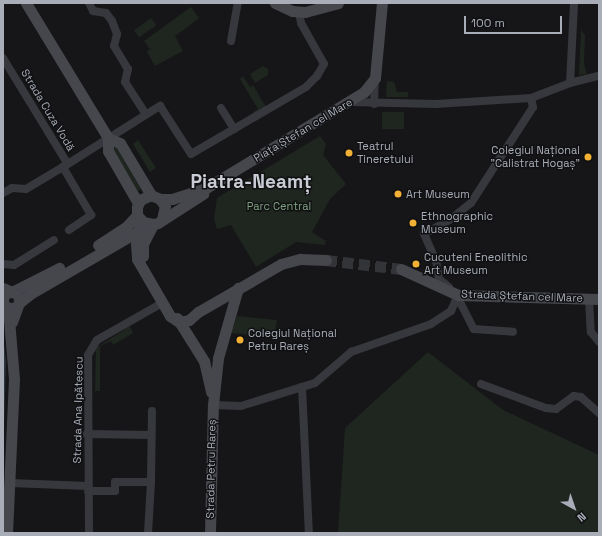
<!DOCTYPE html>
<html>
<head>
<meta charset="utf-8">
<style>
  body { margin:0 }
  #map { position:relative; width:602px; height:536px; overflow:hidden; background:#161618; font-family:"Space Grotesk",sans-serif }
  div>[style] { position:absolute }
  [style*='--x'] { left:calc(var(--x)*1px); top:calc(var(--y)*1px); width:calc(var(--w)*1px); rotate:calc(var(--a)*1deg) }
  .green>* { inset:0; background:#1e261f; transform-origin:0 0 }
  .water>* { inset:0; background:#2c353c }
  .secondary-tunnel>* { height:11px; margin-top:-5.5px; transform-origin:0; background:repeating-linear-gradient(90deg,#333438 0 11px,transparent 0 16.5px) }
  .street>* { height:8px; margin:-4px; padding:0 4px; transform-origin:4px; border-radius:4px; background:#37383d }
  .secondary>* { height:11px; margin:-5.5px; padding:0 5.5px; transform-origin:5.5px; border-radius:5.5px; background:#45474d }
  .secondary>.ring { margin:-5.5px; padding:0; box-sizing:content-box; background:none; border:11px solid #45474d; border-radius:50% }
  .dots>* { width:11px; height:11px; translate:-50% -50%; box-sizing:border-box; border:2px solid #111113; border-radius:50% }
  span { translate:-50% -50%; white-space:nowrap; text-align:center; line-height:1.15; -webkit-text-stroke:3px #111113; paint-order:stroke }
  .street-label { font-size:11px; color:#a8adb8 }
  .poi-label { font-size:11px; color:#a8adb8 }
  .left { translate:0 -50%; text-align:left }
  .right { translate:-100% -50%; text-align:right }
  .park-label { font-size:11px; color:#7fa381 }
  .town-label { font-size:19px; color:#c9ccd4; font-weight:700 }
  .frame { position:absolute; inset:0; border:4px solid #a8adb8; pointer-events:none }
  .north { position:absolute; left:554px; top:488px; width:40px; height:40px; -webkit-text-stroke:3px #111113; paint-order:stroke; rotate:140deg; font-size:11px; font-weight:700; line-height:16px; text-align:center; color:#a8adb8 }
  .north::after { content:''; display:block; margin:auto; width:14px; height:18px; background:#a8adb8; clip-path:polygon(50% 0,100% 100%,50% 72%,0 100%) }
  .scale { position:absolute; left:464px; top:16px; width:98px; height:18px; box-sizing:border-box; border:2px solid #a8adb8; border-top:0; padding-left:5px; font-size:12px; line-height:14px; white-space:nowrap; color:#a8adb8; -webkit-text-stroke:3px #111113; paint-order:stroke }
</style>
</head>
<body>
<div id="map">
  <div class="green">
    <i style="left:191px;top:7px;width:14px;height:58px;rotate:54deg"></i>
    <i style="left:151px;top:18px;width:9px;height:21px;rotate:54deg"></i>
    <i style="clip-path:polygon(581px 30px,585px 35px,584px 64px,587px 74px,579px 75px)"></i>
    <i style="left:175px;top:36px;width:17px;height:32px;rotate:62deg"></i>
    <i style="clip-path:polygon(263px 66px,268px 69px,268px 75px,255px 83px,250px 74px)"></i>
    <i style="clip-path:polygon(243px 76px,250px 87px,253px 85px,266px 107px,254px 114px,253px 112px,258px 109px,240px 79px)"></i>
    <i style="clip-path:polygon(387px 81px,394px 82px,397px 92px,408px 92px,408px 97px,386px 97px)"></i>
    <i style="left:382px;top:112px;width:22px;height:17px"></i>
    <i style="clip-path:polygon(320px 136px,326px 144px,323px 155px,346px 184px,330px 199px,312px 232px,326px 241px,325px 245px,296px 242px,256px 267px,231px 225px,217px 229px,214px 219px,217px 198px)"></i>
    <i style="clip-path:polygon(138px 140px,156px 168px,150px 172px,133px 144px)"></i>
    <i style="clip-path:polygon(116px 147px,141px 189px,138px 191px,112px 149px)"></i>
    <i style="clip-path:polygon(237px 316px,277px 320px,274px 337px,231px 333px)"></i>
    <i style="clip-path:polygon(130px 326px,133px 333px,113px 345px,111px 341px,100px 346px,100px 391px,95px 391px,96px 348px)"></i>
    <i style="clip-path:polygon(428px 352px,503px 410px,599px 455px,599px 533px,338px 533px,345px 428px)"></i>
  </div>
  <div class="water">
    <i style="clip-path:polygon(3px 335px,6px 361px,3px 459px)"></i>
  </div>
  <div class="secondary-tunnel">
    <i style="--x:326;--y:260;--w:76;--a:6.8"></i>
  </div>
  <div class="street">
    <i style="--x:89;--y:3;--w:9;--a:63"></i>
    <i style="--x:93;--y:11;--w:13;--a:9"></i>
    <i style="--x:106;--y:13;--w:10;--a:53"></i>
    <i style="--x:112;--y:21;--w:14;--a:69"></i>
    <i style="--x:117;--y:34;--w:12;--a:104"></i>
    <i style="--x:114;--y:46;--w:27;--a:59"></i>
    <i style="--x:128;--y:69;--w:13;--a:103"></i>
    <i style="--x:125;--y:82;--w:38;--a:57"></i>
    <i style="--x:231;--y:41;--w:39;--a:-80"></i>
    <i style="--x:3;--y:58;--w:123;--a:58.6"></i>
    <i style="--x:570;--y:83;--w:80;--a:-87.1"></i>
    <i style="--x:350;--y:102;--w:86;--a:1.3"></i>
    <i style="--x:436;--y:104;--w:95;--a:-3.6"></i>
    <i style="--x:531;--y:98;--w:42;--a:-21"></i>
    <i style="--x:570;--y:83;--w:30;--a:-14"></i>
    <i style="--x:374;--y:104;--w:26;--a:-88"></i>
    <i style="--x:221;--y:108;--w:25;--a:58"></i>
    <i style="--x:3;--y:193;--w:10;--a:-29"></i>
    <i style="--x:12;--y:188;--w:14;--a:4"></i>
    <i style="--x:26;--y:189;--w:43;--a:-30.7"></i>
    <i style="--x:69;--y:230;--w:27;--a:-34"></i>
    <i style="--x:91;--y:215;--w:56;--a:-120.3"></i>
    <i style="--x:63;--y:167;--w:115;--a:-32.2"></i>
    <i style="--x:160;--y:106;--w:57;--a:57.1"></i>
    <i style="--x:191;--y:154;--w:133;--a:-30.2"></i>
    <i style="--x:306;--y:87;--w:16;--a:-45"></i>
    <i style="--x:317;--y:76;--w:14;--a:-60"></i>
    <i style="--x:324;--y:64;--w:47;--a:-119.3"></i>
    <i style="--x:301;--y:23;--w:11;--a:-100"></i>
    <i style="--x:3;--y:264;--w:11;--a:5"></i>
    <i style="--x:14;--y:265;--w:47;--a:-32"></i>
    <i style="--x:449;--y:287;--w:13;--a:-141"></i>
    <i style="--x:439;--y:279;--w:18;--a:-99"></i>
    <i style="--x:436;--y:261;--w:30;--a:-114"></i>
    <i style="--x:424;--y:234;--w:31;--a:-29"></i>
    <i style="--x:451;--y:219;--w:26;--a:-39"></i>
    <i style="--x:471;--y:203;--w:114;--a:-57.1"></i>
    <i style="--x:533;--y:107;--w:9;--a:-103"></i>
    <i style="--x:589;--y:299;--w:33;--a:87"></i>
    <i style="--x:591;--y:332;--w:13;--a:51"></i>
    <i style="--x:457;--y:302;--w:4;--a:27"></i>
    <i style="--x:461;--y:304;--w:28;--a:63"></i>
    <i style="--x:474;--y:329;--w:39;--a:4"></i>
    <i style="--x:481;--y:384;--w:69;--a:20.3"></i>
    <i style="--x:546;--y:408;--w:10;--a:6"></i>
    <i style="--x:556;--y:409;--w:22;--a:-36"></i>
    <i style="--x:574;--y:396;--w:7;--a:8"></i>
    <i style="--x:581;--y:397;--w:24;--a:42"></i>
    <i style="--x:302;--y:387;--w:146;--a:87.3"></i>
    <i style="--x:213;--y:405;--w:28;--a:2"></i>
    <i style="--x:241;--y:406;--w:77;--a:-17.3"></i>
    <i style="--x:315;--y:383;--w:48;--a:-40.7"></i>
    <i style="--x:351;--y:352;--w:85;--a:-19.3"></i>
    <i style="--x:431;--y:324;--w:24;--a:-33"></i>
    <i style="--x:451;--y:311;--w:17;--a:-66"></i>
    <i style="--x:87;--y:434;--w:64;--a:0.9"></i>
    <i style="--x:10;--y:483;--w:78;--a:2.2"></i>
    <i style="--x:88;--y:491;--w:27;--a:0"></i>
    <i style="--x:115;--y:491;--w:9;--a:-90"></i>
    <i style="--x:115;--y:482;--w:36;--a:0"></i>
    <i style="--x:151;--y:482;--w:71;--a:-89.2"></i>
    <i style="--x:89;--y:533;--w:178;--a:-90.3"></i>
    <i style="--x:88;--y:355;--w:17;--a:-59"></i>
    <i style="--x:97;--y:340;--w:75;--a:-29.6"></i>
    <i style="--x:148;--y:533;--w:51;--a:-86.6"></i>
  </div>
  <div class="secondary">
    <i style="--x:26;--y:3;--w:158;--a:58.7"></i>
    <i style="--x:275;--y:3;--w:19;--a:25"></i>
    <i style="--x:292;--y:11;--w:13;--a:4"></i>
    <i style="--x:305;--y:12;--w:34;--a:-15"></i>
    <i style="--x:108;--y:138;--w:13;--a:23"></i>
    <i style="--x:120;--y:143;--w:61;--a:59.2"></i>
    <i style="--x:108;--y:138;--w:13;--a:90"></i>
    <i style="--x:108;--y:151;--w:60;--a:60"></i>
    <i style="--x:160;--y:199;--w:12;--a:0"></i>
    <i style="--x:172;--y:199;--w:36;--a:-18"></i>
    <i style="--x:206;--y:188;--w:185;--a:-31.3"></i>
    <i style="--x:364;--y:92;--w:18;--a:-52"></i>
    <i style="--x:375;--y:78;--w:75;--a:-84.7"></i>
    <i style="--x:162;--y:219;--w:13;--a:-77"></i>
    <i style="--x:165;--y:206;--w:9;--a:-126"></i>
    <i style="--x:160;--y:199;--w:10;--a:-156"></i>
    <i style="--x:151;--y:195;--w:12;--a:156"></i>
    <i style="--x:140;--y:200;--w:8;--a:113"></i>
    <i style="--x:137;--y:207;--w:8;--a:90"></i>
    <i style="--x:137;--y:215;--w:9;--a:49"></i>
    <i style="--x:143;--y:222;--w:10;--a:11"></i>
    <i style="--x:153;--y:224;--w:5;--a:-11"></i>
    <i style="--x:158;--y:223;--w:54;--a:-32.8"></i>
    <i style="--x:141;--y:220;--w:24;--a:102"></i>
    <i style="--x:136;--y:243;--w:16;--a:86"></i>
    <i style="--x:137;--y:259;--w:66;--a:59.9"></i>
    <i style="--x:170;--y:316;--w:11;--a:34"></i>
    <i style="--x:179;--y:322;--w:10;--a:-11"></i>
    <i style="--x:189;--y:320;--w:12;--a:-42"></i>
    <i style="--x:198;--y:312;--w:96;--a:-30"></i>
    <i style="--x:281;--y:264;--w:20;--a:-15"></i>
    <i style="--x:300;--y:259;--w:26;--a:2"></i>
    <i style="--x:98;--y:245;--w:33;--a:-33"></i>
    <i style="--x:126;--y:227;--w:16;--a:-47"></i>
    <i style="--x:143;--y:256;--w:12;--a:-90"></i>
    <i style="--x:143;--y:244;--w:22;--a:-63"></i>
    <i style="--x:401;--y:269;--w:63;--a:24.5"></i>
    <i style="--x:458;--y:295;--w:141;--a:1.6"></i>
    <i style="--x:3;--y:288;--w:10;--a:24"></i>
    <i style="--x:12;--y:292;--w:53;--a:-27.1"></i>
    <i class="ring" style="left:3px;top:292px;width:5px;height:5px"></i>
    <i style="--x:177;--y:318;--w:51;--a:57.9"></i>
    <i style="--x:204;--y:361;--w:32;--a:77"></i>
    <i style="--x:12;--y:322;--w:20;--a:-70"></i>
    <i style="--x:19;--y:303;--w:14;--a:-39"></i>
    <i style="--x:30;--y:294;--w:129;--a:-30.1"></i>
    <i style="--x:7;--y:533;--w:154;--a:-87.4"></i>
    <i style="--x:14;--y:379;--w:71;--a:-94.8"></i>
    <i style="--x:210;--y:533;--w:128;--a:-88.7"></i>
    <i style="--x:213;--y:405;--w:47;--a:-83.9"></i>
    <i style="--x:218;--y:358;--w:73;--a:-74.1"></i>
  </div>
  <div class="dots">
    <i style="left:349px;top:153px;background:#f2b134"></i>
    <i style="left:588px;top:157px;background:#f2b134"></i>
    <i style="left:398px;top:194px;background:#f2b134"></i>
    <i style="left:413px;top:223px;background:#f2b134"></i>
    <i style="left:416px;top:264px;background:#f2b134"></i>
    <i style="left:240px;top:340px;background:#f2b134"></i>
  </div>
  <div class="street-label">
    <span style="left:48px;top:110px;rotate:59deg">Strada Cuza Vodă</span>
    <span style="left:303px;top:130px;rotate:-31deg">Piața Ștefan cel Mare</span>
    <span style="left:522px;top:296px;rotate:2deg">Strada Ștefan cel Mare</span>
    <span style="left:78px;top:410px;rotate:-89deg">Strada Ana Ipătescu</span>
    <span style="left:211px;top:469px;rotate:-89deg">Strada Petru Rareș</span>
  </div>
  <div class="poi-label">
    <span class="left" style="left:357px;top:153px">Teatrul<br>Tineretului</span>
    <span class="right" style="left:580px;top:157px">Colegiul Național<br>"Calistrat Hogaș"</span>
    <span class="left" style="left:406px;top:194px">Art Museum</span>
    <span class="left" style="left:421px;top:223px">Ethnographic<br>Museum</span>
    <span class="left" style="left:424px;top:264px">Cucuteni Eneolithic<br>Art Museum</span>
    <span class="left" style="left:248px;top:340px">Colegiul Național<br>Petru Rareș</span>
  </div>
  <div class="park-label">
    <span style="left:279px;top:206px">Parc Central</span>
  </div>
  <div class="town-label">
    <span style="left:251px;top:182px">Piatra-Neamț</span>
  </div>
  <div class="frame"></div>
  <div class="north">N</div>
  <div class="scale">100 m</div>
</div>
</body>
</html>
